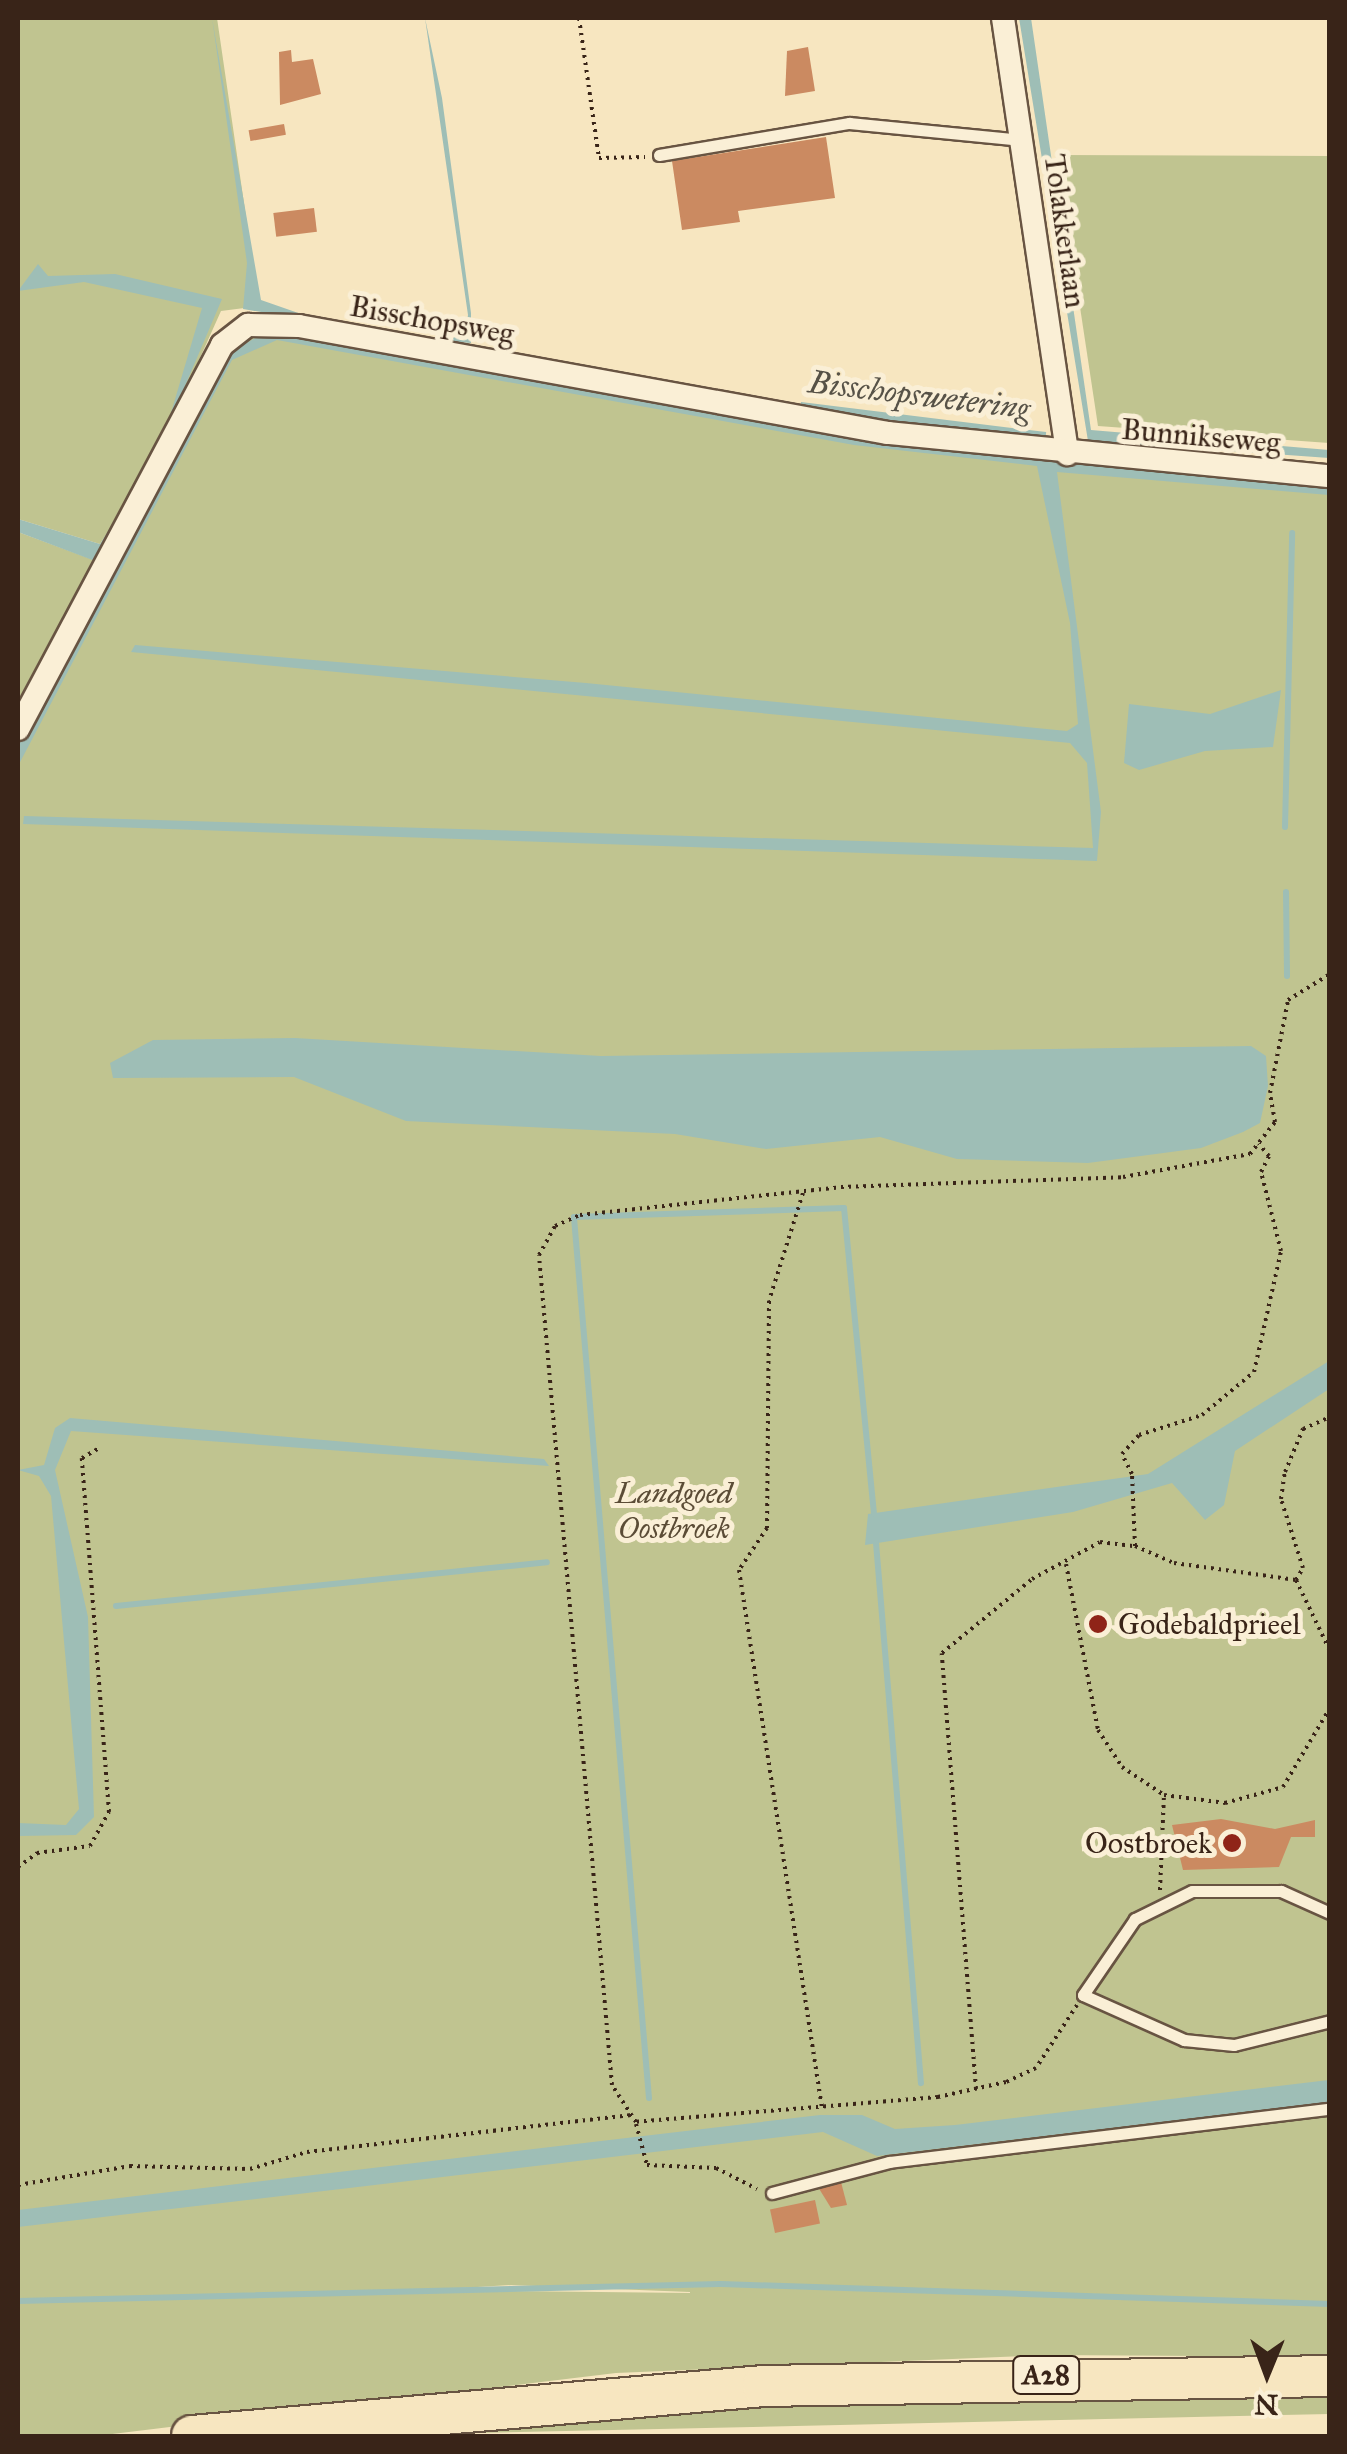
<!DOCTYPE html>
<html>
<head>
<meta charset="utf-8">
<style>
  body { margin:0 }
  #map { position:relative; width:1347px; height:2454px; overflow:hidden; background:#f7e6c0; font-family:"IM FELL Great Primer",serif }
  div>[style] { position:absolute }
  [style*='--x'] { left:calc(var(--x)*1px); top:calc(var(--y)*1px); width:calc(var(--w)*1px); rotate:calc(var(--a)*1deg) }
  .green>* { inset:0; background:#c0c490 }
  .water>* { inset:0; background:#9ebeb6; transform-origin:0 0 }
  .stream>* { height:6px; margin:-3px; padding:0 3px; transform-origin:3px; border-radius:3px; background:#9ebeb6 }
  .building>* { inset:0; background:#cb8a61; transform-origin:0 0 }
  .path>* { height:4px; margin-top:-2px; transform-origin:0; background:repeating-linear-gradient(90deg,#392418 0 2.5px,transparent 0 7.5px) }
  .roads { filter:drop-shadow(2px 0 #685442) drop-shadow(-2px 0 #685442) drop-shadow(0 2px #685442) drop-shadow(0 -2px #685442) }
  .service>* { height:11px; margin:-5.5px; padding:0 5.5px; transform-origin:5.5px; border-radius:5.5px; background:#faefd6 }
  .minor>* { height:22px; margin:-11px; padding:0 11px; transform-origin:11px; border-radius:11px; background:#faefd6 }
  .motorway>* { height:40px; margin:-20px; padding:0 20px; transform-origin:20px; border-radius:20px; background:#f7e6c0 }
  .dots>* { width:28px; height:28px; translate:-50% -50%; box-sizing:border-box; border:5px solid #faefd6; border-radius:50% }
  span { translate:-50% -50%; white-space:nowrap; text-align:center; line-height:1.15; -webkit-text-stroke:10px #faefd6; paint-order:stroke }
  .shield-label span { padding:2px 8px; background:#faefd6; border:2px solid; border-radius:8px; -webkit-text-stroke-width:0 }
  .shield-label { font-size:28px; color:#392418; font-weight:700 }
  .street-label { font-size:30px; color:#392418 }
  .park-label { font-size:30px; color:#5b4c36; font-style:italic }
  .poi-label { font-size:30px; color:#392418 }
  .left { translate:0 -50%; text-align:left }
  .right { translate:-100% -50%; text-align:right }
  .water-label { font-size:32px; color:#575247; font-style:italic }
  .frame { position:absolute; inset:0; border:20px solid #392418; pointer-events:none }
  .north { position:absolute; left:1217px; top:2324px; width:100px; height:100px; -webkit-text-stroke:8px #faefd6; paint-order:stroke; rotate:181deg; font-size:28px; font-weight:700; line-height:40px; text-align:center; color:#392418 }
  .north::after { content:''; display:block; margin:auto; width:35px; height:45px; background:#392418; clip-path:polygon(50% 0,100% 100%,50% 72%,0 100%) }
</style>
</head>
<body>
<div id="map">
  <div class="green">
    <i style="clip-path:polygon(18px 18px,217px 18px,259px 306px,221px 311px,155px 458px,100px 544px,18px 519px)"></i>
    <i style="clip-path:polygon(1057px 155px,1329px 156px,1329px 443px,1098px 426px)"></i>
    <i style="clip-path:polygon(evenodd,242px 334px,1329px 482px,1329px 2357px,1050px 2355px,616px 2373px,96px 2436px,18px 2436px,18px 746px,242px 334px,511px 2285px,690px 2292px,690px 2293px,428px 2290px,511px 2285px)"></i>
    <i style="clip-path:polygon(18px 532px,102px 563px,18px 700px)"></i>
    <i style="clip-path:polygon(1330px 2390px,1329px 2414px,346px 2436px,734px 2402px)"></i>
  </div>
  <div class="water">
    <i style="clip-path:polygon(212px 18px,261px 300px,327px 323px,243px 309px,247px 263px)"></i>
    <i style="clip-path:polygon(425px 18px,442px 98px,471px 313px,471px 343px,443px 341px,465px 334px,468px 315px)"></i>
    <i style="clip-path:polygon(1019px 18px,1031px 18px,1091px 430px,1329px 450px,1329px 458px,1088px 441px)"></i>
    <i style="clip-path:polygon(38px 264px,48px 276px,115px 274px,222px 299px,165px 433px,202px 308px,84px 282px,18px 291px)"></i>
    <i style="clip-path:polygon(266px 332px,839px 435px,1329px 487px,1329px 495px,1057px 472px,1101px 812px,1097px 861px,23px 824px,24px 816px,1093px 848px,1087px 763px,1070px 743px,131px 652px,135px 645px,586px 683px,1067px 731px,1078px 724px,1070px 623px,1037px 466px,854px 445px,277px 340px,232px 360px,18px 766px,18px 746px,225px 355px)"></i>
    <i style="left:801px;top:402px;width:247px;height:21px;rotate:7deg"></i>
    <i style="clip-path:polygon(148px 468px,18px 709px,95px 561px,18px 532px,18px 519px,100px 544px)"></i>
    <i style="clip-path:polygon(1281px 690px,1273px 747px,1205px 751px,1139px 770px,1124px 763px,1129px 704px,1210px 714px)"></i>
    <i style="clip-path:polygon(295px 1038px,601px 1056px,1251px 1046px,1266px 1056px,1268px 1086px,1260px 1123px,1243px 1132px,1201px 1148px,1088px 1163px,957px 1159px,880px 1137px,766px 1149px,675px 1134px,406px 1121px,294px 1077px,113px 1078px,110px 1063px,153px 1040px)"></i>
    <i style="clip-path:polygon(1329px 1361px,1329px 1389px,1235px 1451px,1224px 1505px,1205px 1520px,1172px 1483px,1073px 1512px,865px 1545px,868px 1514px,1148px 1474px)"></i>
    <i style="clip-path:polygon(70px 1418px,544px 1459px,549px 1466px,71px 1431px,55px 1470px,88px 1617px,94px 1817px,76px 1835px,18px 1836px,18px 1823px,66px 1825px,79px 1809px,51px 1496px,39px 1476px,18px 1470px,44px 1465px,55px 1428px)"></i>
    <i style="clip-path:polygon(1329px 2080px,1329px 2102px,877px 2156px,823px 2132px,18px 2227px,18px 2210px,820px 2115px,862px 2115px,895px 2129px,955px 2125px)"></i>
  </div>
  <div class="stream">
    <i style="--x:1285;--y:827;--w:294;--a:-88.6"></i>
    <i style="--x:1286;--y:892;--w:84;--a:89.3"></i>
    <i style="--x:876;--y:1543;--w:542;--a:85.24"></i>
    <i style="--x:116;--y:1606;--w:433;--a:-5.8"></i>
    <i style="--x:649;--y:2098;--w:884;--a:-94.87"></i>
    <i style="--x:574;--y:1217;--w:270;--a:-1.9"></i>
    <i style="--x:844;--y:1208;--w:307;--a:84.4"></i>
    <i style="--x:18;--y:2301;--w:703;--a:-1.39"></i>
    <i style="--x:721;--y:2284;--w:609;--a:1.88"></i>
  </div>
  <div class="building">
    <i style="clip-path:polygon(808px 47px,815px 91px,785px 96px,787px 51px)"></i>
    <i style="clip-path:polygon(291px 50px,292px 62px,313px 59px,321px 94px,280px 105px,279px 52px)"></i>
    <i style="left:284px;top:124px;width:11px;height:36px;rotate:80deg"></i>
    <i style="clip-path:polygon(826px 137px,835px 198px,738px 211px,740px 222px,682px 230px,672px 161px)"></i>
    <i style="left:314px;top:208px;width:24px;height:41px;rotate:83deg"></i>
    <i style="clip-path:polygon(1221px 1819px,1275px 1829px,1315px 1820px,1315px 1837px,1291px 1837px,1279px 1867px,1183px 1870px,1172px 1825px)"></i>
    <i style="clip-path:polygon(841px 2182px,847px 2205px,831px 2208px,818px 2187px)"></i>
    <i style="left:815px;top:2200px;width:24px;height:46px;rotate:78deg"></i>
  </div>
  <div class="path">
    <i style="--x:579;--y:18;--w:141;--a:81.9"></i>
    <i style="--x:599;--y:158;--w:46;--a:-1.2"></i>
    <i style="--x:803;--y:1193;--w:113;--a:107.5"></i>
    <i style="--x:769;--y:1301;--w:227;--a:90.5"></i>
    <i style="--x:767;--y:1528;--w:50;--a:123.7"></i>
    <i style="--x:739;--y:1570;--w:544;--a:81.23"></i>
    <i style="--x:1135;--y:1546;--w:43;--a:23.6"></i>
    <i style="--x:1174;--y:1563;--w:123;--a:7.9"></i>
    <i style="--x:1296;--y:1580;--w:76;--a:64.4"></i>
    <i style="--x:1066;--y:1564;--w:169;--a:79.1"></i>
    <i style="--x:1098;--y:1730;--w:44;--a:57"></i>
    <i style="--x:1122;--y:1767;--w:50;--a:33.7"></i>
    <i style="--x:1164;--y:1795;--w:62;--a:7.5"></i>
    <i style="--x:1225;--y:1803;--w:60;--a:-15.4"></i>
    <i style="--x:1283;--y:1787;--w:92;--a:-59.3"></i>
    <i style="--x:1296;--y:1580;--w:14;--a:-60"></i>
    <i style="--x:1303;--y:1568;--w:72;--a:-107.7"></i>
    <i style="--x:1281;--y:1499;--w:27;--a:-82"></i>
    <i style="--x:1285;--y:1472;--w:47;--a:-67.3"></i>
    <i style="--x:1303;--y:1429;--w:30;--a:-24"></i>
    <i style="--x:18;--y:1867;--w:24;--a:-36"></i>
    <i style="--x:37;--y:1853;--w:53;--a:-7.5"></i>
    <i style="--x:90;--y:1846;--w:39;--a:-61"></i>
    <i style="--x:109;--y:1812;--w:355;--a:-94.4"></i>
    <i style="--x:82;--y:1458;--w:20;--a:-30"></i>
    <i style="--x:1160;--y:1890;--w:95;--a:-87.6"></i>
    <i style="--x:1077;--y:2005;--w:75;--a:123.1"></i>
    <i style="--x:1036;--y:2068;--w:33;--a:155"></i>
    <i style="--x:1006;--y:2082;--w:70;--a:167.6"></i>
    <i style="--x:938;--y:2097;--w:303;--a:175.3"></i>
    <i style="--x:636;--y:2122;--w:44;--a:-123"></i>
    <i style="--x:612;--y:2085;--w:833;--a:-95.03"></i>
    <i style="--x:539;--y:1255;--w:33;--a:-61"></i>
    <i style="--x:555;--y:1226;--w:27;--a:-24"></i>
    <i style="--x:580;--y:1215;--w:262;--a:-6.1"></i>
    <i style="--x:841;--y:1187;--w:282;--a:-2"></i>
    <i style="--x:1123;--y:1177;--w:129;--a:-10.3"></i>
    <i style="--x:1250;--y:1154;--w:41;--a:-52"></i>
    <i style="--x:1275;--y:1122;--w:29;--a:-100"></i>
    <i style="--x:1270;--y:1093;--w:95;--a:-79"></i>
    <i style="--x:1288;--y:1000;--w:49;--a:-31.8"></i>
    <i style="--x:976;--y:2089;--w:437;--a:-94.5"></i>
    <i style="--x:942;--y:1653;--w:117;--a:-39.4"></i>
    <i style="--x:1032;--y:1579;--w:77;--a:-28.6"></i>
    <i style="--x:1100;--y:1542;--w:35;--a:7"></i>
    <i style="--x:1135;--y:1546;--w:72;--a:-92.4"></i>
    <i style="--x:1132;--y:1474;--w:22;--a:-117"></i>
    <i style="--x:1122;--y:1454;--w:25;--a:-48"></i>
    <i style="--x:1139;--y:1435;--w:66;--a:-17.6"></i>
    <i style="--x:1202;--y:1415;--w:67;--a:-39.6"></i>
    <i style="--x:1254;--y:1372;--w:124;--a:-77.4"></i>
    <i style="--x:1281;--y:1251;--w:81;--a:-104.2"></i>
    <i style="--x:1261;--y:1172;--w:18;--a:-63"></i>
    <i style="--x:1269;--y:1156;--w:16;--a:-130"></i>
    <i style="--x:636;--y:2124;--w:42;--a:75"></i>
    <i style="--x:647;--y:2165;--w:69;--a:2.5"></i>
    <i style="--x:716;--y:2168;--w:46;--a:27.1"></i>
    <i style="--x:18;--y:2185;--w:114;--a:-9.6"></i>
    <i style="--x:130;--y:2166;--w:120;--a:1.4"></i>
    <i style="--x:250;--y:2169;--w:59;--a:-16.6"></i>
    <i style="--x:307;--y:2152;--w:329;--a:-6.5"></i>
  </div>
  <div class="roads">
    <div class="service">
      <i style="--x:659;--y:155;--w:193;--a:-9.6"></i>
      <i style="--x:849;--y:123;--w:174;--a:5.6"></i>
      <i style="--x:1330;--y:1913;--w:54;--a:-155.8"></i>
      <i style="--x:1281;--y:1891;--w:89;--a:180"></i>
      <i style="--x:1192;--y:1891;--w:64;--a:153.8"></i>
      <i style="--x:1135;--y:1919;--w:92;--a:124.4"></i>
      <i style="--x:1083;--y:1995;--w:111;--a:24"></i>
      <i style="--x:1184;--y:2040;--w:50;--a:5.7"></i>
      <i style="--x:1234;--y:2045;--w:99;--a:-14"></i>
      <i style="--x:772;--y:2193;--w:121;--a:-14.8"></i>
      <i style="--x:889;--y:2162;--w:444;--a:-6.9"></i>
    </div>
    <div class="minor">
      <i style="--x:1003;--y:18;--w:441;--a:81.6"></i>
      <i style="--x:18;--y:729;--w:435;--a:-62"></i>
      <i style="--x:222;--y:345;--w:33;--a:-38"></i>
      <i style="--x:248;--y:325;--w:51;--a:1.1"></i>
      <i style="--x:299;--y:326;--w:599;--a:10.3"></i>
      <i style="--x:888;--y:433;--w:444;--a:5.6"></i>
    </div>
    <div class="motorway">
      <i style="--x:192;--y:2436;--w:573;--a:-5"></i>
      <i style="--x:763;--y:2386;--w:567;--a:-1.01"></i>
    </div>
  </div>
  <div class="dots">
    <i style="left:1098px;top:1624px;background:#8f2418"></i>
    <i style="left:1232px;top:1843px;background:#8f2418"></i>
  </div>
  <div class="shield-label">
    <span style="left:1046px;top:2375px">A28</span>
  </div>
  <div class="street-label">
    <span style="left:1065px;top:231px;rotate:82deg">Tolakkerlaan</span>
    <span style="left:432px;top:320px;rotate:10deg">Bisschopsweg</span>
    <span style="left:1201px;top:436px;rotate:5deg">Bunnikseweg</span>
  </div>
  <div class="park-label">
    <span style="left:674px;top:1510px">Landgoed<br>Oostbroek</span>
  </div>
  <div class="poi-label">
    <span class="left" style="left:1118px;top:1624px">Godebaldprieel</span>
    <span class="right" style="left:1212px;top:1843px">Oostbroek</span>
  </div>
  <div class="water-label">
    <span style="left:919px;top:396px;rotate:7deg">Bisschopswetering</span>
  </div>
  <div class="frame"></div>
  <div class="north">N</div>
</div>
</body>
</html>
